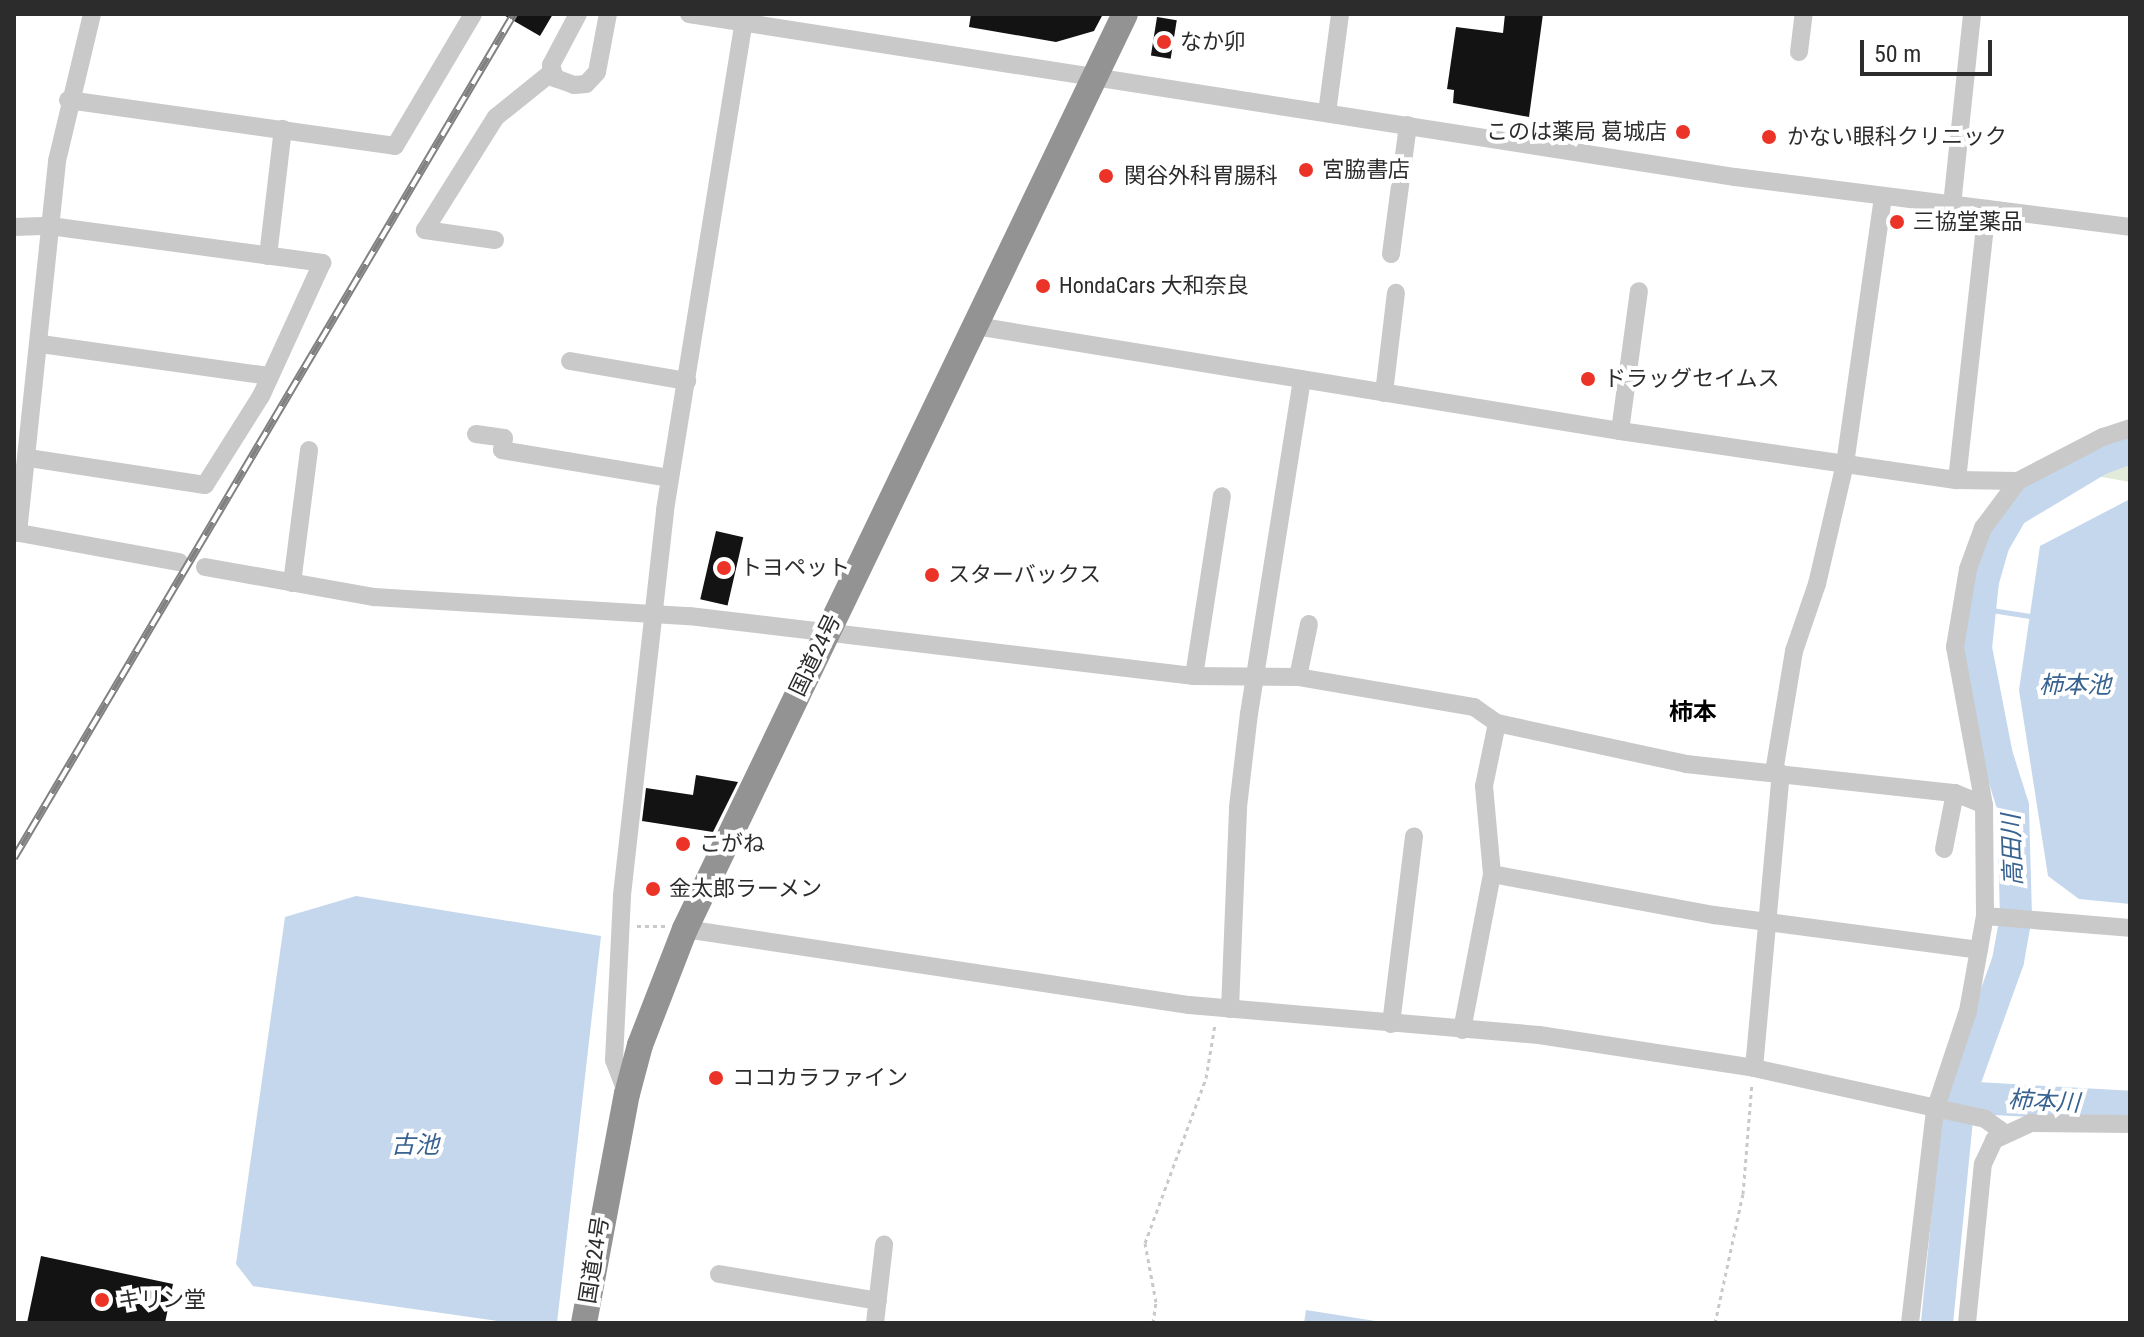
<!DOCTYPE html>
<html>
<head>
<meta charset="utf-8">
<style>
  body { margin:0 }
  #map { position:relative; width:2144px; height:1337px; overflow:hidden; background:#fff; font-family:"Roboto Condensed","Noto Sans JP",sans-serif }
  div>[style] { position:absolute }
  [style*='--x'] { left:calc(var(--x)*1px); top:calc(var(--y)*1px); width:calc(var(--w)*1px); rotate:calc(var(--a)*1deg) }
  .green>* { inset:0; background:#e0ebd9 }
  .water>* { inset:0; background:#c4d7ec }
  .stream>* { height:5px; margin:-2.5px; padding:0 2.5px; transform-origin:2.5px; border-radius:2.5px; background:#c4d7ec }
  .river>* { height:32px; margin:-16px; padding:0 16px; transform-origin:16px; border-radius:16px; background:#c4d7ec }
  .building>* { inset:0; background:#131313; transform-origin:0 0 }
  .path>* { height:3px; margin-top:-1.5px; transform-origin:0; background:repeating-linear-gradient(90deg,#c9c9c9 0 4px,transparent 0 8px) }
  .minor>* { height:18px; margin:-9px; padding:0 9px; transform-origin:9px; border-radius:9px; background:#c9c9c9 }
  .highway>* { height:26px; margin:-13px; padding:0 13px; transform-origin:13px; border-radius:13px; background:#939393 }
  .rail>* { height:8px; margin-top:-4px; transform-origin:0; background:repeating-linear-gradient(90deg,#fff 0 15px,#818181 0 30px); box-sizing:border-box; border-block:2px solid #818181 }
  .dots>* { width:22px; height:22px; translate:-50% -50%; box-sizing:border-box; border:4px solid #fff; border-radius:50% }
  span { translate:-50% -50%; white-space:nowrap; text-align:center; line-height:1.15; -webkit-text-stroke:8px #fff; paint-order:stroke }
  .poi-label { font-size:22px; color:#2c2c2c }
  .left { translate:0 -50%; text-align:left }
  .right { translate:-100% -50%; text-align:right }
  .street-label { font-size:22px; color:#2c2c2c }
  .water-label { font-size:24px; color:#386290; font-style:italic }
  .neighbourhood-label { font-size:24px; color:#000; font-weight:700 }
  .frame { position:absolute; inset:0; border:16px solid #2c2c2c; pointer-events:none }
  .scale { position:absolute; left:1860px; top:40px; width:132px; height:36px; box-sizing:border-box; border:4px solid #2c2c2c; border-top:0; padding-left:10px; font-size:24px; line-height:28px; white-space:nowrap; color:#2c2c2c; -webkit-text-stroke:6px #fff; paint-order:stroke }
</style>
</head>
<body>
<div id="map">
  <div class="green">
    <i style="clip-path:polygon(2130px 453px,2130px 482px,2091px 475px,2105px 463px)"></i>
  </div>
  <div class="water">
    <i style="clip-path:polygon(2130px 499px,2130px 904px,2079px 899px,2048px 876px,2019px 690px,2040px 546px)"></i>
    <i style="clip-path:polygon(356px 896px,601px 936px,557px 1323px,512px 1323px,253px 1286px,236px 1264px,285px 917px)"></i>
    <i style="clip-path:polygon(1306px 1310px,1388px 1323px,1304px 1323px)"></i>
  </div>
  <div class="stream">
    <i style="--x:1979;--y:608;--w:51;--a:9.1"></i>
  </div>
  <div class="river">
    <i style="--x:1959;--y:1097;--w:171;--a:3.3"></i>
    <i style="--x:1937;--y:1323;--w:227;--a:-84.4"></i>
    <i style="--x:1959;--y:1097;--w:145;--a:-70.2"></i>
    <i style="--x:2008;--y:961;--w:46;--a:-79.9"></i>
    <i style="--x:2016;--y:916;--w:110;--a:-91.6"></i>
    <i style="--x:2013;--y:806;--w:52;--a:-107.7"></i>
    <i style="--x:1997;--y:756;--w:110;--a:-101"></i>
    <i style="--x:1976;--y:648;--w:67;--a:-84"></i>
    <i style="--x:1983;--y:581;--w:37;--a:-74"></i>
    <i style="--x:1993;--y:545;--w:39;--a:-60"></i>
    <i style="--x:2013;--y:511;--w:101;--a:-30.9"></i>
    <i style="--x:2100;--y:459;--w:32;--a:-20"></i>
  </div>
  <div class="building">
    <i style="clip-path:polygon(502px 14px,553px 14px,540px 36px)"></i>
    <i style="clip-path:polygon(971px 14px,1103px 14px,1094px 31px,1056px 42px,969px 27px)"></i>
    <i style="clip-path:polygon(1505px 14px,1543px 14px,1529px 117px,1453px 103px,1454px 90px,1447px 89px,1456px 27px,1503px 33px)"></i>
    <i style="left:1157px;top:17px;width:20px;height:39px;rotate:9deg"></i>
    <i style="left:716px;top:531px;width:28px;height:70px;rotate:13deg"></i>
    <i style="clip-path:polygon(696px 775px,738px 782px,713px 832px,642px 821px,646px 788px,693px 795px)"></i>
    <i style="clip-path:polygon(41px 1256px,173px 1284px,165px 1323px,27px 1323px)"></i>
  </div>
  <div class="path">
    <i style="--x:637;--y:926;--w:28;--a:0"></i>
    <i style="--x:1153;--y:1323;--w:21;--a:-82"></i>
    <i style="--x:1156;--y:1302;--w:60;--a:-100.6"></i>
    <i style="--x:1145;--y:1243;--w:176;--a:-69.7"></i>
    <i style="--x:1206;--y:1078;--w:55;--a:-80.5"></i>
    <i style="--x:1715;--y:1323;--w:132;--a:-77.8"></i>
    <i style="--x:1743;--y:1194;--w:111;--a:-85.4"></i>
  </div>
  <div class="minor">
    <i style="--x:578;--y:14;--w:58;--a:117.9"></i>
    <i style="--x:551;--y:65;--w:14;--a:73"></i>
    <i style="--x:555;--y:78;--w:20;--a:20"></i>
    <i style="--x:574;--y:85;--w:12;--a:-5"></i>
    <i style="--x:586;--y:84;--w:16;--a:-47"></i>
    <i style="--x:597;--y:72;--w:59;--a:-79.3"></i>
    <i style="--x:689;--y:14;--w:1059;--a:8.86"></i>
    <i style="--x:1735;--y:177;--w:398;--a:7.2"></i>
    <i style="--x:1799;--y:52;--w:38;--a:-83"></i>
    <i style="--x:68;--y:100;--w:330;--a:8"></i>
    <i style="--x:395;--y:146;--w:153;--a:-59.4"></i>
    <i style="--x:1327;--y:113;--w:100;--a:-82.5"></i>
    <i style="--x:1952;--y:205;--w:192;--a:-84"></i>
    <i style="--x:14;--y:227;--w:36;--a:-2"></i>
    <i style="--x:50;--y:226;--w:275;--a:7.7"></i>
    <i style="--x:322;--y:263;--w:146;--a:114.6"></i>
    <i style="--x:261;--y:396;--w:105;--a:122.2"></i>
    <i style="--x:205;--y:485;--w:179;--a:-171.3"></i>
    <i style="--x:495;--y:240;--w:71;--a:-171.9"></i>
    <i style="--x:425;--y:230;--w:133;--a:-57.9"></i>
    <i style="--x:496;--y:117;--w:72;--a:-38.8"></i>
    <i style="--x:1391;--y:254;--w:130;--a:-82.5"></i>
    <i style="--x:268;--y:256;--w:128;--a:-83.3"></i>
    <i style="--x:976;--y:326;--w:653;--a:9.26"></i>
    <i style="--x:1620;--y:431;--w:341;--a:8.3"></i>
    <i style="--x:1957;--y:480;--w:61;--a:0.9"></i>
    <i style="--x:41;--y:344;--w:231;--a:8"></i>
    <i style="--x:570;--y:361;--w:119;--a:9.7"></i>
    <i style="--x:1384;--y:393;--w:101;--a:-83.2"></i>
    <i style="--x:1620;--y:431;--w:141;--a:-82.3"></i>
    <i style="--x:476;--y:434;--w:28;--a:8"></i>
    <i style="--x:504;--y:438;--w:12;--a:99"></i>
    <i style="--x:502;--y:450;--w:169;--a:9.5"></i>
    <i style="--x:1957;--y:480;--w:273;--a:-83.7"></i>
    <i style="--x:14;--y:532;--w:168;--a:10.3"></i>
    <i style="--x:18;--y:533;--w:374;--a:-84"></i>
    <i style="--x:57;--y:161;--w:151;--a:-76.6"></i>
    <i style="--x:205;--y:567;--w:172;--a:10.1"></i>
    <i style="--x:374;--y:597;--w:316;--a:3.5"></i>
    <i style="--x:689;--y:616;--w:509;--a:6.78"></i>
    <i style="--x:1194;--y:676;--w:104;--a:0.6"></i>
    <i style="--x:1298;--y:677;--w:179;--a:9.7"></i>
    <i style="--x:1474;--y:707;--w:28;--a:35"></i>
    <i style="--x:1497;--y:723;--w:193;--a:12.2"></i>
    <i style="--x:1686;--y:764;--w:271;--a:6.2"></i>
    <i style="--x:1955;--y:793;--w:31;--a:22"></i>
    <i style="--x:292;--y:583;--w:134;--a:-82.7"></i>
    <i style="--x:1194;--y:676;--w:182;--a:-81.2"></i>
    <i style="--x:1298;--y:677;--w:54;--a:-78.3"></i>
    <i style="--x:1774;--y:772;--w:123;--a:-80.6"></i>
    <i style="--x:1794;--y:651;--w:71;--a:-71.1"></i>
    <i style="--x:1817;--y:584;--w:123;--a:-76.9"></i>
    <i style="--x:1845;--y:464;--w:270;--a:-81.9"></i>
    <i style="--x:1944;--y:849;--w:57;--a:-78.9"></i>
    <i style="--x:1492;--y:874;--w:226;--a:10.5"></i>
    <i style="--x:1714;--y:915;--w:267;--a:7.5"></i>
    <i style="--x:1985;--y:916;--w:145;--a:4.7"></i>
    <i style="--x:685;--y:929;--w:510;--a:8.58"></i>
    <i style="--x:1189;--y:1005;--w:351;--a:4.9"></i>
    <i style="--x:1539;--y:1035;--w:218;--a:8.7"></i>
    <i style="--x:1754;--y:1068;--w:237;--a:12.4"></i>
    <i style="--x:1985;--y:1119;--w:24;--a:36"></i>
    <i style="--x:1230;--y:1009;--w:202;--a:-87.7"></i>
    <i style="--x:1238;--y:807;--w:94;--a:-83.3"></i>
    <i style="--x:1249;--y:714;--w:339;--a:-81"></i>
    <i style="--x:1391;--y:1024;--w:189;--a:-83"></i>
    <i style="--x:1462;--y:1030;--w:159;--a:-79.1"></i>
    <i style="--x:1492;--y:874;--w:88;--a:-95.2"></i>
    <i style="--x:1484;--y:786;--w:64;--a:-78.3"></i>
    <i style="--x:1754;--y:1068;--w:296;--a:-84.8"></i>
    <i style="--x:627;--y:1094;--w:36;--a:-111"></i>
    <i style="--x:614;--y:1060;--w:165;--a:-87.2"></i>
    <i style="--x:622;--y:895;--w:387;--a:-83.6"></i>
    <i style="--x:665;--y:510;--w:502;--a:-80.84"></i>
    <i style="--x:719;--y:1274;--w:161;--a:9.6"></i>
    <i style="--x:875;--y:1323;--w:79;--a:-83.4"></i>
    <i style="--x:1910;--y:1323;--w:214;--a:-83.3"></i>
    <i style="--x:1935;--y:1110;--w:104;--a:-71.6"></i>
    <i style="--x:1968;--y:1011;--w:97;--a:-79.9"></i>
    <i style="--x:1985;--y:916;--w:111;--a:-90.5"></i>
    <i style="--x:1984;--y:805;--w:161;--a:-100.4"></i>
    <i style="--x:1955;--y:647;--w:79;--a:-80.5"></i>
    <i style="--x:1968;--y:569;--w:44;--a:-69.9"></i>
    <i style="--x:1983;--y:528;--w:59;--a:-53.3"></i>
    <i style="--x:2018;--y:481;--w:96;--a:-27.4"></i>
    <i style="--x:2103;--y:437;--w:28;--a:-18"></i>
    <i style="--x:1967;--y:1323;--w:160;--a:-84.3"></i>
    <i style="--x:1983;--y:1164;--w:26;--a:-65"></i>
    <i style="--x:1994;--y:1140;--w:41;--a:-24.7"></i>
    <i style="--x:2031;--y:1123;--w:99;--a:0.6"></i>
  </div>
  <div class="highway">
    <i style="--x:584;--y:1323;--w:233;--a:-79.4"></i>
    <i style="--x:627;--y:1094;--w:51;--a:-75.1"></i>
    <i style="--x:640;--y:1045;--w:124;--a:-68.8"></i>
    <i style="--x:685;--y:929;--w:1015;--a:-64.32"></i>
  </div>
  <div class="rail">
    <i style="--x:14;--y:858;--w:981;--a:-59.36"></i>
  </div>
  <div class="dots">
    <i style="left:1164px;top:42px;background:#eb3427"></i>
    <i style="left:1683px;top:132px;background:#eb3427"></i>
    <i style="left:1769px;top:137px;background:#eb3427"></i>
    <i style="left:1306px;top:170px;background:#eb3427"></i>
    <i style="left:1106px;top:176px;background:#eb3427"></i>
    <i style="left:1897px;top:222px;background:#eb3427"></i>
    <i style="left:1043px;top:286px;background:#eb3427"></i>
    <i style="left:1588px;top:379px;background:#eb3427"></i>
    <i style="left:724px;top:568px;background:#eb3427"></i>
    <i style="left:932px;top:575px;background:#eb3427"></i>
    <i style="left:683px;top:844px;background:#eb3427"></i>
    <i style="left:653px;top:889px;background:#eb3427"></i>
    <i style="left:716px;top:1078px;background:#eb3427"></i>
    <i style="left:102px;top:1300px;background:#eb3427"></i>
  </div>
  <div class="poi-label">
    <span class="left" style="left:1180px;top:42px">なか卯</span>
    <span class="right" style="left:1667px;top:132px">このは薬局 葛城店</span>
    <span class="left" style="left:1787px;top:137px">かない眼科クリニック</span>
    <span class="left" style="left:1322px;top:170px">宮脇書店</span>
    <span class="left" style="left:1124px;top:176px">関谷外科胃腸科</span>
    <span class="left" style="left:1913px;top:222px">三協堂薬品</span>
    <span class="left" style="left:1059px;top:286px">HondaCars 大和奈良</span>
    <span class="left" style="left:1604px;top:379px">ドラッグセイムス</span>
    <span class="left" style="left:740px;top:568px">トヨペット</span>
    <span class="left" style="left:948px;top:575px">スターバックス</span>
    <span class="left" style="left:699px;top:844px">こがね</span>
    <span class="left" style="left:669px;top:889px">金太郎ラーメン</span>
    <span class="left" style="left:732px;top:1078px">ココカラファイン</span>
    <span class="left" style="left:118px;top:1300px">キリン堂</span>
  </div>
  <div class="street-label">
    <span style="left:815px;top:655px;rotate:-64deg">国道24号</span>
    <span style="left:594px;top:1260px;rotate:-81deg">国道24号</span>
  </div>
  <div class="water-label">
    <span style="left:2075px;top:686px">柿本池</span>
    <span style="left:2013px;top:850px;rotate:-92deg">高田川</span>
    <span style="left:2044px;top:1102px;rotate:3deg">柿本川</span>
    <span style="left:415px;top:1146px">古池</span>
  </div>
  <div class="neighbourhood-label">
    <span style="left:1693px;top:713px">柿本</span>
  </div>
  <div class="frame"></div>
  <div class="scale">50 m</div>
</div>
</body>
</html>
